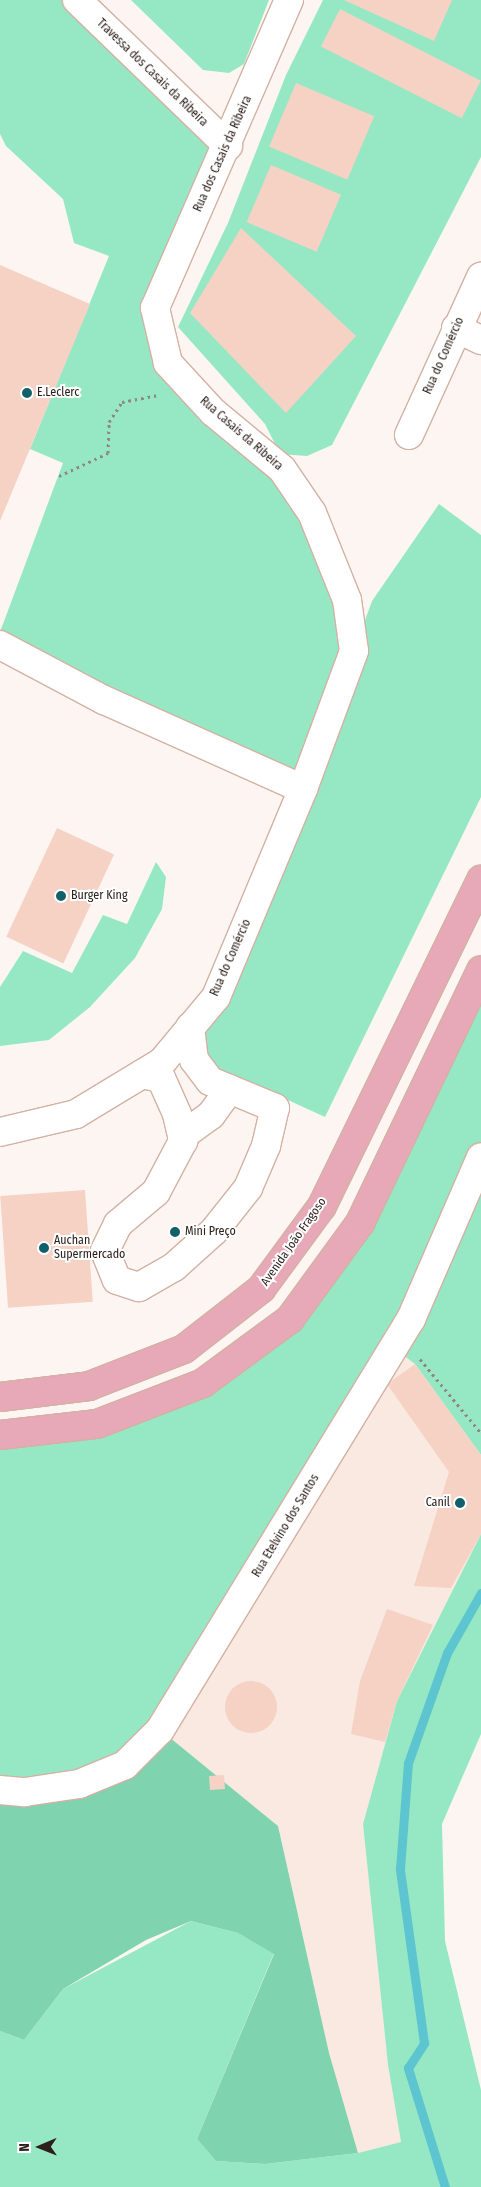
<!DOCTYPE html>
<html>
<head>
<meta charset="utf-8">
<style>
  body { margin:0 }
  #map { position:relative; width:481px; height:2187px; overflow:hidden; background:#fdf5f2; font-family:"Fira Sans Condensed",sans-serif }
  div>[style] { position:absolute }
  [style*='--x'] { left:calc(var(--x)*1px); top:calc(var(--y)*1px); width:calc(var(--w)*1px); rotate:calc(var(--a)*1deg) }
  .built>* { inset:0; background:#fae9e1 }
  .green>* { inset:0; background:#96e8c4 }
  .forest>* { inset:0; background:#7fd3af }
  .stream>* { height:9px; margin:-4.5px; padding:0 4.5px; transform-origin:4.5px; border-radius:4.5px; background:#5cc5d0 }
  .building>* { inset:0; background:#f5d2c4; transform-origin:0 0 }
  .round { border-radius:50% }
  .path>* { height:3px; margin-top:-1.5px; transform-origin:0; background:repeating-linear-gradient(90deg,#918682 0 2.5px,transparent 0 6.5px) }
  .roads { filter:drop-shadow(1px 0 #d3b1a3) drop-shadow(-1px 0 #d3b1a3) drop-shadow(0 1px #d3b1a3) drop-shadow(0 -1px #d3b1a3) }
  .minor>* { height:28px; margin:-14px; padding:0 14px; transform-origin:14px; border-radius:14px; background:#fff }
  .major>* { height:28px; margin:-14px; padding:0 14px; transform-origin:14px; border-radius:14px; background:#e7a9b8 }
  .dots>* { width:14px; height:14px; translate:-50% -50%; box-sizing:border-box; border:2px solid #fff; border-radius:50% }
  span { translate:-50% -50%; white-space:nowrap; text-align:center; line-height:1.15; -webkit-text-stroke:4px #fff; paint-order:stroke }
  .street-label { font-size:12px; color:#2d201b }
  .poi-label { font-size:12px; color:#2d201b }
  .left { translate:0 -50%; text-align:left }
  .right { translate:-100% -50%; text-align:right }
  .north { position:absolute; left:15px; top:2122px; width:50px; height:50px; -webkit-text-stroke:4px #fff; paint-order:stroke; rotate:269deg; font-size:14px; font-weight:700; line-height:20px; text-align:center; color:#2d201b }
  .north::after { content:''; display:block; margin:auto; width:18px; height:22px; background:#2d201b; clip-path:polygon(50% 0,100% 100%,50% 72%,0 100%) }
</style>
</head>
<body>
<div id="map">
  <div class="built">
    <i style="clip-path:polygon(393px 1347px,415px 1364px,481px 1455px,481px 1534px,397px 1701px,363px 1824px,388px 2065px,401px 2142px,358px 2153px,329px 2054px,278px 1826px,160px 1730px)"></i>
  </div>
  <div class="green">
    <i style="clip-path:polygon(0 0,77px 0,228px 146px,155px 308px,163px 341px,282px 469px,354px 650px,372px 601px,439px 504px,481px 535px,481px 797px,325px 1117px,227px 1072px,210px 1081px,190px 1027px,303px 789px,0 632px,63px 463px,30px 449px,109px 256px,74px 243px,63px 199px,6px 146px,0 134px)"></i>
    <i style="clip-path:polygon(131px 0,269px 0,244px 64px,229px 73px,203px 70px)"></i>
    <i style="clip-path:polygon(323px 0,481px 0,481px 157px,332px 445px,307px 456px,280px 454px,265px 424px,178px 327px,228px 223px,286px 75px)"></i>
    <i style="clip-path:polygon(156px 862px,166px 877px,162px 909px,135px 958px,90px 1007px,49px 1040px,0 1046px,0 987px,23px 951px,72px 973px,103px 915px,127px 924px)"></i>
    <i style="clip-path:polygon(481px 971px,481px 1455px,415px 1364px,394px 1348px,125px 1765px,0 1790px,0 1435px,97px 1424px,246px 1351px,360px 1223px)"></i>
    <i style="clip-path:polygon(481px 1534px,481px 1734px,442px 1824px,445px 1941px,481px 2090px,481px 2187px,0 2187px,0 2031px,24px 2040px,63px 1989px,191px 1921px,238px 1933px,274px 1953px,197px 2139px,216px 2161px,265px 2164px,358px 2153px,401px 2142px,388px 2065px,363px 1824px,397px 1701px)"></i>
  </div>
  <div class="forest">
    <i style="clip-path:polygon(169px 1737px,278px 1826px,329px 2053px,358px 2153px,265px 2164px,216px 2161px,197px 2139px,274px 1954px,238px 1933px,191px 1921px,146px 1940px,63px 1989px,24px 2040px,0 2031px,0 1790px,25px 1792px)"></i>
  </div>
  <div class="stream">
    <i style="--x:445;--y:2187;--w:125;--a:-107.3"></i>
    <i style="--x:408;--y:2068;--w:30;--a:-57"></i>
    <i style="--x:424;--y:2043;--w:176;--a:-97.9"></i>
    <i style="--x:400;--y:1869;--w:106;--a:-85.7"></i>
    <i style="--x:408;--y:1763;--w:117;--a:-70.5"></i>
    <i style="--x:447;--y:1653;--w:69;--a:-60.5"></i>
  </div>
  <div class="building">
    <i style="clip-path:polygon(344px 0,452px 0,434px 41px)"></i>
    <i style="left:340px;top:9px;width:158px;height:42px;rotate:27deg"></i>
    <i style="left:296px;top:83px;width:85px;height:69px;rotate:23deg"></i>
    <i style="left:271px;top:165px;width:76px;height:62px;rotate:23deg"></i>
    <i style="clip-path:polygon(241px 228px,356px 336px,286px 413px,190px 313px)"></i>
    <i style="clip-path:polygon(0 265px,90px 304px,0 521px)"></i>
    <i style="left:57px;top:828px;width:63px;height:120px;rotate:25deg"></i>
    <i style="left:85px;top:1190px;width:112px;height:85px;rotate:86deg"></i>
    <i style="clip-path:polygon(415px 1364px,481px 1455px,481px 1534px,451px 1588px,414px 1586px,449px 1472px,387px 1384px)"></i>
    <i style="clip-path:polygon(387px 1609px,433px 1625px,397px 1701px,385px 1742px,351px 1734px,360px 1681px)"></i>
    <i class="round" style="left:225px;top:1681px;width:52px;height:52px"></i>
    <i style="left:224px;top:1775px;width:14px;height:15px;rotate:86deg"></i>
  </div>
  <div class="path">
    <i style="--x:59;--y:476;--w:54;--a:-25.1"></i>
    <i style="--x:108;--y:453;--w:31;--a:-88"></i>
    <i style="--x:109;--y:422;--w:24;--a:-57"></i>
    <i style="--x:122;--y:402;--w:37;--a:-11"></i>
    <i style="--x:420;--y:1359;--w:96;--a:50.5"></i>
  </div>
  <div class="roads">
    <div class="minor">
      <i style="--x:77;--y:0;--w:210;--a:44"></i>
      <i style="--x:456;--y:328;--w:28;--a:26"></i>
      <i style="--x:409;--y:435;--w:174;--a:-65.5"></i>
      <i style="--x:0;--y:645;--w:118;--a:27.9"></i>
      <i style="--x:104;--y:700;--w:218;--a:24.1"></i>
      <i style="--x:142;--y:1074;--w:19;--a:12"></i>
      <i style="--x:161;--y:1078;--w:39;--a:66"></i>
      <i style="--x:177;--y:1114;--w:28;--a:77"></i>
      <i style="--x:183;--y:1141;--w:58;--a:117.9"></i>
      <i style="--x:156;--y:1192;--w:50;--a:139.9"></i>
      <i style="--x:118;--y:1224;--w:30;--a:116"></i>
      <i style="--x:105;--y:1251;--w:31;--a:68"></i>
      <i style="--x:117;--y:1280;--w:23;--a:18"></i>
      <i style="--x:139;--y:1287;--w:40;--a:-29.7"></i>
      <i style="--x:174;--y:1267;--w:54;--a:-42"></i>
      <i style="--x:214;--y:1231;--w:55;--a:-51.7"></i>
      <i style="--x:248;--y:1188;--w:46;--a:-66.8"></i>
      <i style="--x:266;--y:1146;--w:39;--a:-77"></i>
      <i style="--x:275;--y:1108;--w:70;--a:-157.4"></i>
      <i style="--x:210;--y:1081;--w:26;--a:-127"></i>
      <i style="--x:194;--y:1060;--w:33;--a:-97"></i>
      <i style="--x:0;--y:1132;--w:78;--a:-13.3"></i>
      <i style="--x:76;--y:1114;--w:100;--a:-31.2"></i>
      <i style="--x:162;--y:1062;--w:85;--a:-50.3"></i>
      <i style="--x:216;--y:997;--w:225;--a:-67.3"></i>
      <i style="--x:303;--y:789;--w:147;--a:-69.7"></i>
      <i style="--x:354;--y:651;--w:51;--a:-97.8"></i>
      <i style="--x:347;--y:600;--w:94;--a:-111.9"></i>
      <i style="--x:312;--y:513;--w:53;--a:-124.3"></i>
      <i style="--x:282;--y:469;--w:89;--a:-140.4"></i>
      <i style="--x:213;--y:412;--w:67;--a:-132.6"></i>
      <i style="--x:168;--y:363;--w:57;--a:-103.3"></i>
      <i style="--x:155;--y:308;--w:336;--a:-66.5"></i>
      <i style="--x:182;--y:1136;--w:36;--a:-36"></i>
      <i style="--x:211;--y:1115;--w:32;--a:-54"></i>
      <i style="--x:0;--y:1790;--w:25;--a:5"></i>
      <i style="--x:25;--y:1792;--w:55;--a:-8.4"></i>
      <i style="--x:79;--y:1784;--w:50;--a:-22.4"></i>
      <i style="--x:125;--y:1765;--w:49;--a:-45"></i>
      <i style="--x:160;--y:1730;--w:482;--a:-58.6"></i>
      <i style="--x:411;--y:1319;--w:176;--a:-66.6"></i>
    </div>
    <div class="major">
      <i style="--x:0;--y:1397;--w:90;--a:-7"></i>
      <i style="--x:89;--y:1386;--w:102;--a:-21.3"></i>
      <i style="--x:184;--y:1349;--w:98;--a:-37.9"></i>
      <i style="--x:261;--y:1289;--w:103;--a:-53.7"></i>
      <i style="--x:322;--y:1206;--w:363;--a:-64"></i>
      <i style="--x:0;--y:1435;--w:98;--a:-6.5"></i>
      <i style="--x:97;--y:1424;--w:114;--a:-21.1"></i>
      <i style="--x:203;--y:1383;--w:108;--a:-36.3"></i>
      <i style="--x:290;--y:1319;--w:119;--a:-53.9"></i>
      <i style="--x:360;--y:1223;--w:280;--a:-64.4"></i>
    </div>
  </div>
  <div class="dots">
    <i style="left:27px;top:393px;background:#12616a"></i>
    <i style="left:61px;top:896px;background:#12616a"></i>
    <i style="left:175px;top:1232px;background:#12616a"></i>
    <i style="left:44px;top:1248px;background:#12616a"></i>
    <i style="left:460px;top:1503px;background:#12616a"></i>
  </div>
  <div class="street-label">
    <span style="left:152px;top:73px;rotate:44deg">Travessa dos Casais da Ribeira</span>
    <span style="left:223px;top:154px;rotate:-66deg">Rua dos Casais da Ribeira</span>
    <span style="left:444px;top:356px;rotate:-66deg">Rua do Comércio</span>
    <span style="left:241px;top:434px;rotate:41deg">Rua Casais da Ribeira</span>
    <span style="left:231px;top:958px;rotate:-66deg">Rua do Comércio</span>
    <span style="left:294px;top:1242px;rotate:-55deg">Avenida João Fragoso</span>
    <span style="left:286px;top:1526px;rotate:-59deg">Rua Etelvino dos Santos</span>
  </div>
  <div class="poi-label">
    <span class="left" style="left:37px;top:393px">E.Leclerc</span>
    <span class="left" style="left:71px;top:896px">Burger King</span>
    <span class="left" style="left:185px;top:1232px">Mini Preço</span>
    <span class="left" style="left:54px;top:1248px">Auchan<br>Supermercado</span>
    <span class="right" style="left:450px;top:1503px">Canil</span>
  </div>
  <div class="north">N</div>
</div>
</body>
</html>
